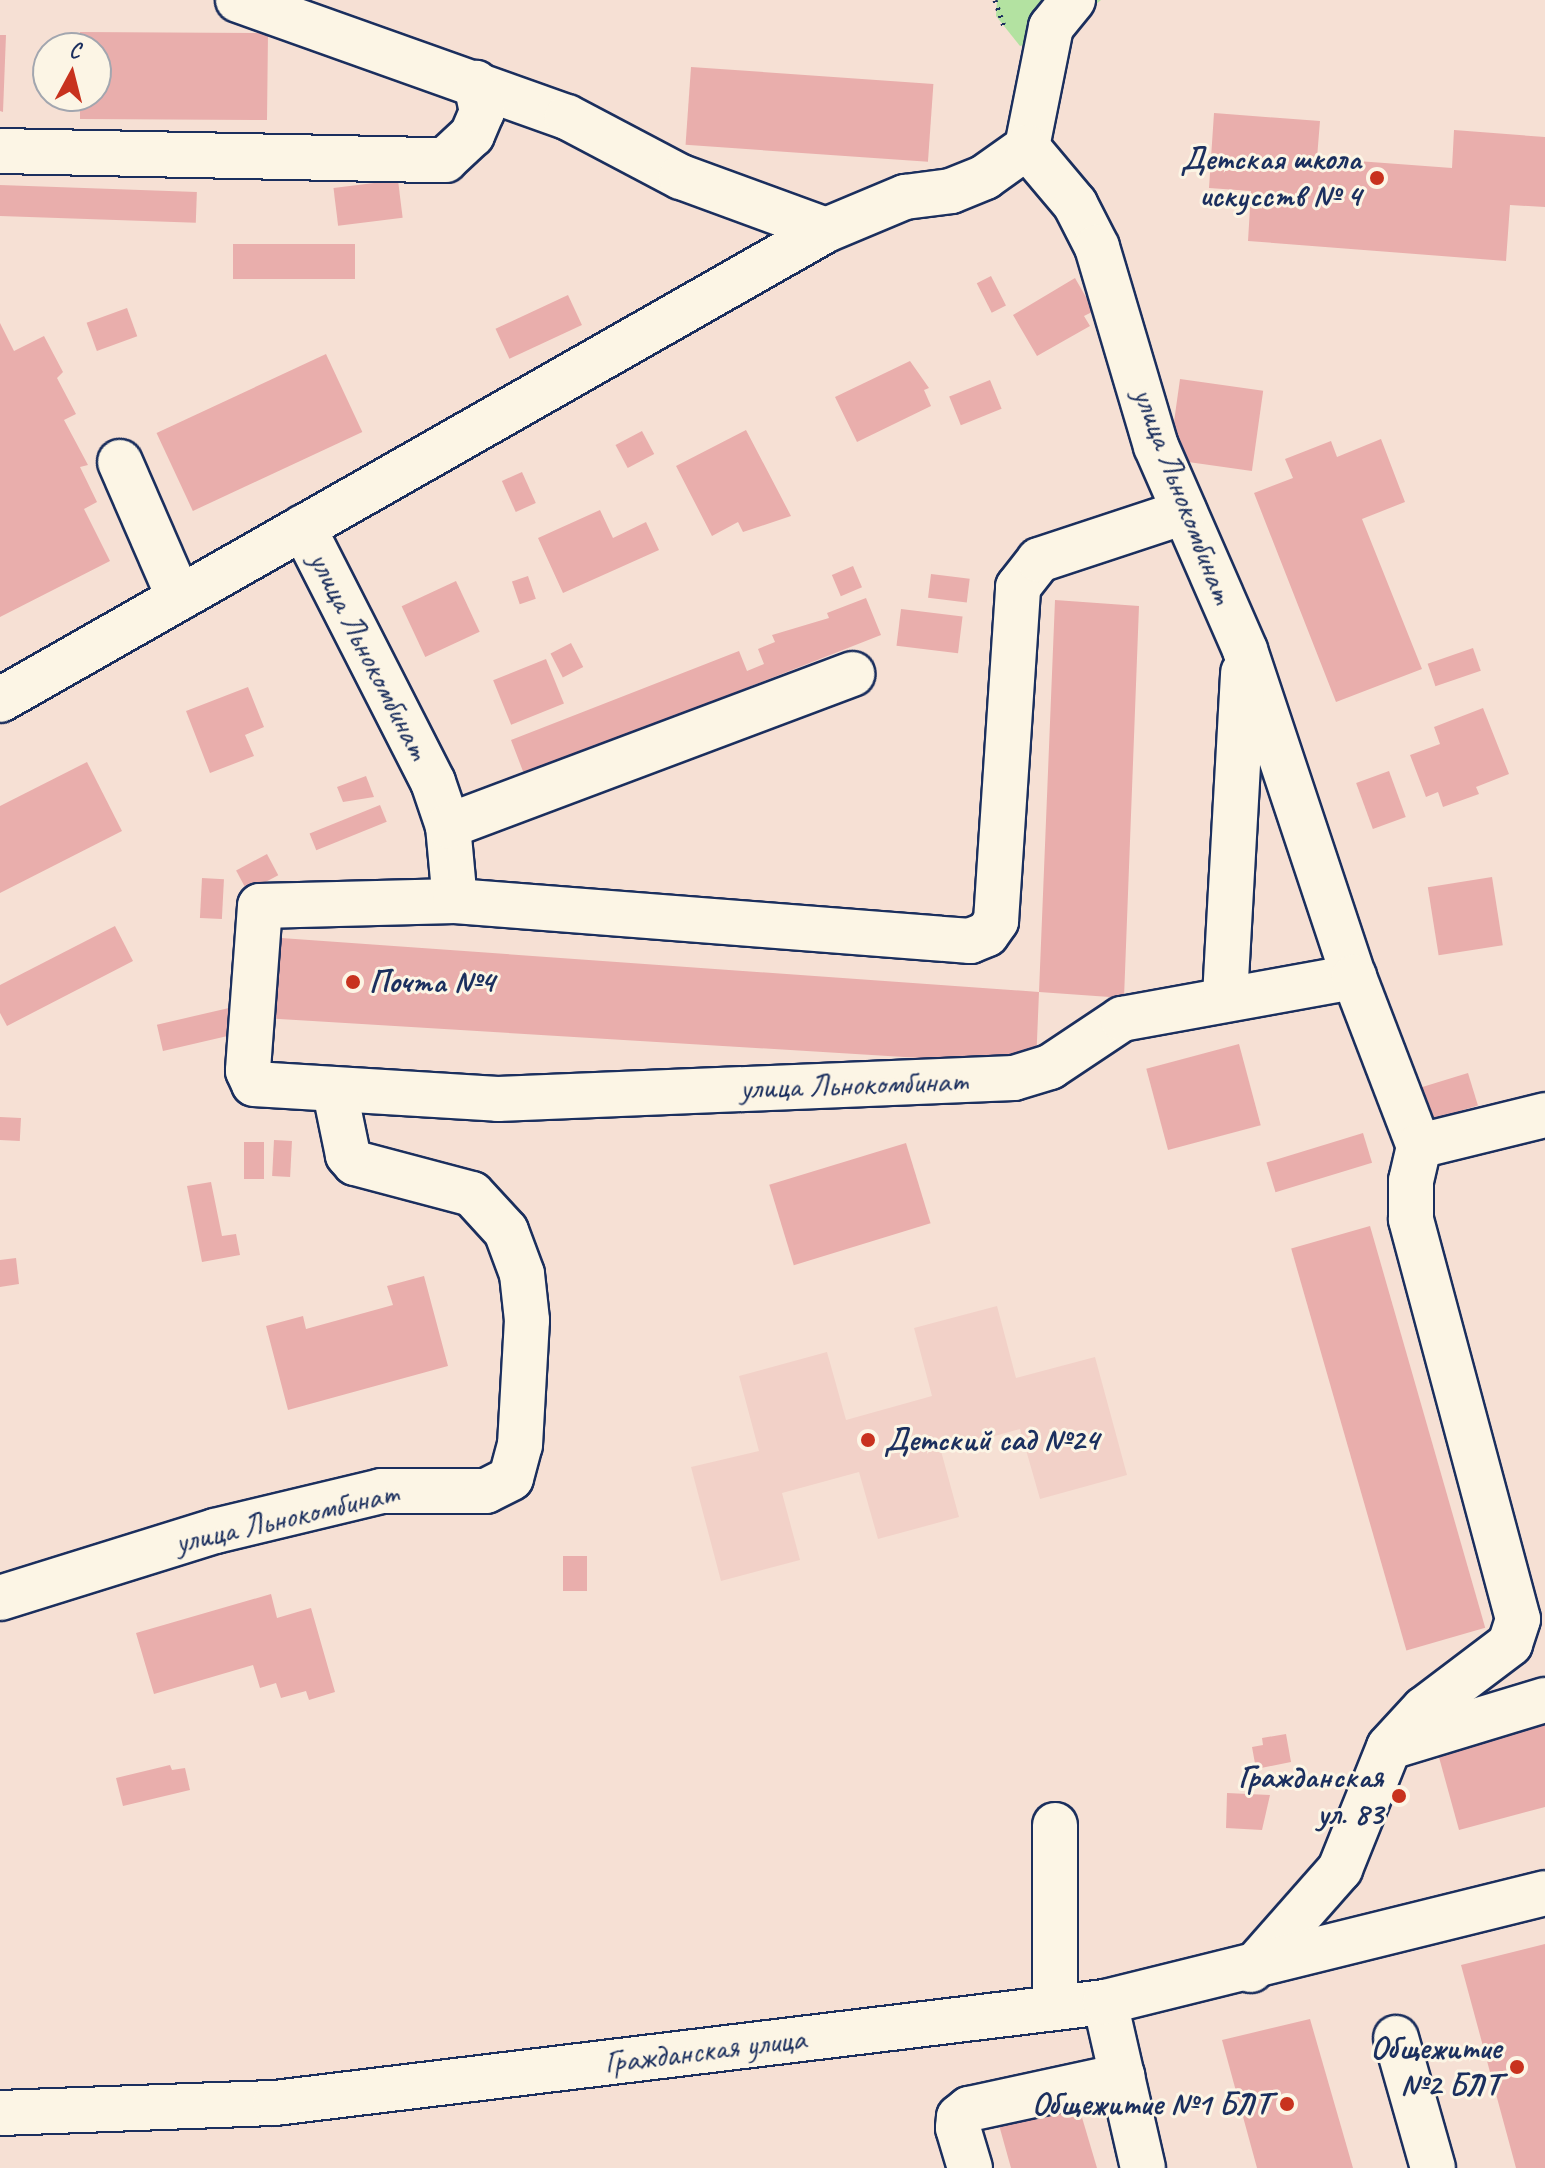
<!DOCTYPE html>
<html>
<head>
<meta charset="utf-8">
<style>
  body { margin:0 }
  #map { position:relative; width:1545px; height:2168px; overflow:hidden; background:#f6e0d4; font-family:Caveat,sans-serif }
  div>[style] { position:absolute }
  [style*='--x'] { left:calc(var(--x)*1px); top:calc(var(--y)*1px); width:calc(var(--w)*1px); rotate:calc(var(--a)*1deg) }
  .built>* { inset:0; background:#f2d1c8 }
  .green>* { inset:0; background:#b3e2a1 }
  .building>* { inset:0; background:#e9aeac; transform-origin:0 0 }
  .path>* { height:5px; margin-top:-2.5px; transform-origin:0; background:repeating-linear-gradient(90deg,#1b2f5e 0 2px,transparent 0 8px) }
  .roads { filter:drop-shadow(2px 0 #1b2f5e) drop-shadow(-2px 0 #1b2f5e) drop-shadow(0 2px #1b2f5e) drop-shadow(0 -2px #1b2f5e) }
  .minor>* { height:44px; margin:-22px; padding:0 22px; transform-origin:22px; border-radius:22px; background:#fcf5e5 }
  .dots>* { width:22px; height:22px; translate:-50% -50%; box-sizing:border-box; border:4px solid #fcf5e5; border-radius:50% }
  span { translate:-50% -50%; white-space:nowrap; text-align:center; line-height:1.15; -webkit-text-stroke:6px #fcf5e5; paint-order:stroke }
  .poi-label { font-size:32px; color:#1b2f5e; font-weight:700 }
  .right { translate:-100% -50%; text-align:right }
  .left { translate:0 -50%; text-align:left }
  .street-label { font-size:32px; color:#1b2f5e }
  .north { position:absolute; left:32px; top:32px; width:80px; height:80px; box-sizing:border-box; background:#fcf5e5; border:2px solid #a2a6af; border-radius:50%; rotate:7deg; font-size:22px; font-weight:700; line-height:32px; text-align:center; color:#1b2f5e }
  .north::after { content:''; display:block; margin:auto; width:28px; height:36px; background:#c8321e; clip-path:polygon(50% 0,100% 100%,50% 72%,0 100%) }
</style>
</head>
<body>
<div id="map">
  <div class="built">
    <i style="clip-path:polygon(997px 1306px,1016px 1378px,1095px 1357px,1127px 1475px,1040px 1499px,1020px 1429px,941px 1451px,959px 1517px,878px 1539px,859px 1472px,782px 1493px,800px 1560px,721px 1581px,691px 1467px,759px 1451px,739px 1376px,827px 1352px,846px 1420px,932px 1396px,914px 1328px)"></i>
  </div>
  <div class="green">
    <i style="clip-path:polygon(997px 0,1101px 0,1060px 34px,1020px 46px,996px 16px)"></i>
  </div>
  <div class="building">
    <i style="clip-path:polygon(80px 32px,268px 33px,267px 120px,80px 119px,80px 96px,96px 96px,96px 48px,80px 48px)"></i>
    <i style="clip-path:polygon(0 35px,6px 35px,3px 112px,0 111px)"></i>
    <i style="left:691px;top:67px;width:243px;height:78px;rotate:4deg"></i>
    <i style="clip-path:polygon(1214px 113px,1320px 121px,1317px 158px,1452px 168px,1454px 130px,1545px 137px,1545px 207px,1510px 205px,1506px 261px,1248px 241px,1251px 191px,1209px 188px)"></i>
    <i style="left:398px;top:180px;width:38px;height:65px;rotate:83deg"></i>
    <i style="left:0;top:185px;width:197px;height:31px;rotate:2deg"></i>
    <i style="left:233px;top:244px;width:122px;height:35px"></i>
    <i style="left:991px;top:276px;width:33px;height:16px;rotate:63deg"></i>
    <i style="clip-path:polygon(1075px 278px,1094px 311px,1084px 316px,1090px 326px,1037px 356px,1013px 315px)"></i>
    <i style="left:568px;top:295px;width:33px;height:80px;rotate:65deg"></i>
    <i style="left:127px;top:308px;width:30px;height:43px;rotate:70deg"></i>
    <i style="clip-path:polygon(0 323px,14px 351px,44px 336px,63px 372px,57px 378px,76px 414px,64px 420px,88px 465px,80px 467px,97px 502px,84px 509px,110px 561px,0 617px)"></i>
    <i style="left:326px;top:354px;width:86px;height:187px;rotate:65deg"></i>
    <i style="clip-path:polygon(910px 361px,929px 388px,924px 390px,931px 406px,857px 442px,835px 397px)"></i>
    <i style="left:1180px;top:379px;width:84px;height:81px;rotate:8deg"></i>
    <i style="left:990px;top:380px;width:31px;height:44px;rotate:68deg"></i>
    <i style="clip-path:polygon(746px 430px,791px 516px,743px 532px,738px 522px,712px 536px,676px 466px)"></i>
    <i style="left:642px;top:431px;width:26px;height:30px;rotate:62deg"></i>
    <i style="clip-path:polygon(1381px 439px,1405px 502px,1362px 519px,1422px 669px,1336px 702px,1254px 493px,1293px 478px,1285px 459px,1331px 441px,1337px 457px)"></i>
    <i style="left:522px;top:472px;width:34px;height:22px;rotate:66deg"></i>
    <i style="clip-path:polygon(600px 510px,613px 538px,646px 522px,659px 550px,563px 593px,538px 538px)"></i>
    <i style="left:853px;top:566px;width:23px;height:23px;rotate:67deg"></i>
    <i style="left:931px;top:574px;width:39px;height:24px;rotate:7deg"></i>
    <i style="left:528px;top:576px;width:24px;height:17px;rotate:71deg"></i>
    <i style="left:456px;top:581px;width:56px;height:60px;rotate:65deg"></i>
    <i style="clip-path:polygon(866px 598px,881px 635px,568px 758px,529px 787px,511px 740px,739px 651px,747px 671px,764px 664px,758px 649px,775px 642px,772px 635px,829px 618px,827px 613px)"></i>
    <i style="clip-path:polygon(1055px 600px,1139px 606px,1124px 998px,1039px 992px,1036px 1065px,263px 1018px,267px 937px,1039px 992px)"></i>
    <i style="left:901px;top:609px;width:62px;height:37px;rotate:7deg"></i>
    <i style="left:571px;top:643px;width:27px;height:23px;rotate:63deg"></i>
    <i style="left:1473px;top:648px;width:24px;height:48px;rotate:71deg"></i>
    <i style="left:546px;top:659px;width:48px;height:57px;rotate:68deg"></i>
    <i style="clip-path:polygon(248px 687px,264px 727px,245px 735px,254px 756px,210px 773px,186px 711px)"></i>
    <i style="clip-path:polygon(1483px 708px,1509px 774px,1476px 787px,1479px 794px,1443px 807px,1438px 792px,1426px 797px,1410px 755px,1440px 744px,1434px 727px)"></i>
    <i style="clip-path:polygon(87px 762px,122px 831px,0 893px,0 806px)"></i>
    <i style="left:1389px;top:771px;width:49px;height:35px;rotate:70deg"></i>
    <i style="clip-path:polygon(366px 776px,374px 797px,343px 802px,337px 787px)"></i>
    <i style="left:380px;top:805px;width:18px;height:76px;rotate:68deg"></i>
    <i style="left:267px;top:854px;width:24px;height:35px;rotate:62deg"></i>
    <i style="left:1492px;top:877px;width:69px;height:65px;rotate:81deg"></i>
    <i style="left:202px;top:878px;width:22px;height:40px;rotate:3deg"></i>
    <i style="clip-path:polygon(115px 926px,133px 961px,7px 1026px,0 1013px,0 985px)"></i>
    <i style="left:229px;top:1008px;width:27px;height:74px;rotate:77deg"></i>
    <i style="left:1239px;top:1044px;width:84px;height:96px;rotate:75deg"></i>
    <i style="left:1468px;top:1073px;width:34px;height:52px;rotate:73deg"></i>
    <i style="left:0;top:1117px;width:21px;height:23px;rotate:3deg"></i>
    <i style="left:1363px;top:1133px;width:31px;height:101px;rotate:73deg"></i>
    <i style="left:274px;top:1140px;width:18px;height:36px;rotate:3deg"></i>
    <i style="left:244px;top:1142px;width:20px;height:37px"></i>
    <i style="left:906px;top:1143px;width:84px;height:143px;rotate:73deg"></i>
    <i style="clip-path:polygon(211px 1182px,222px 1236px,236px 1234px,240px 1255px,202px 1262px,187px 1186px)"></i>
    <i style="left:1370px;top:1226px;width:418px;height:82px;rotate:74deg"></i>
    <i style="clip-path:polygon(16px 1258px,19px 1284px,0 1287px,0 1260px)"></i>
    <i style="clip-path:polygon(424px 1276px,448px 1366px,288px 1410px,266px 1326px,303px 1316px,306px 1329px,393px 1305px,387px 1286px)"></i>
    <i style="left:563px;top:1556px;width:24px;height:35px"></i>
    <i style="clip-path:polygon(271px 1594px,277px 1618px,311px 1608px,335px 1692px,309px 1700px,306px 1691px,281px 1698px,276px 1683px,260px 1688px,253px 1665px,154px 1694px,136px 1633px)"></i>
    <i style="clip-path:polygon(1545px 1720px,1545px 1807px,1459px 1830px,1437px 1750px)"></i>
    <i style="clip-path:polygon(1286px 1734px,1291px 1762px,1256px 1769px,1252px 1747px,1263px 1745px,1262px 1738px)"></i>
    <i style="clip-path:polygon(170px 1765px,172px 1770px,185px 1768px,190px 1790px,123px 1806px,116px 1778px)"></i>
    <i style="clip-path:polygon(1227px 1793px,1270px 1795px,1262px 1830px,1226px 1828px)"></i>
    <i style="clip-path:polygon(1545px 1944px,1545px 2168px,1516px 2168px,1461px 1965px)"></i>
    <i style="clip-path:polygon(1310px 2019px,1353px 2168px,1257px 2168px,1222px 2040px)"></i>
    <i style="clip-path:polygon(1078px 2104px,1097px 2168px,1011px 2168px,999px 2125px)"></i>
  </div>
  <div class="path">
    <i style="--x:995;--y:0;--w:31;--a:71"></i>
  </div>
  <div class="roads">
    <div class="minor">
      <i style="--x:238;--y:0;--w:349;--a:19.6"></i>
      <i style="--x:567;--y:117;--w:129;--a:27.8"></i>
      <i style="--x:681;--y:177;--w:154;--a:20.1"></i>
      <i style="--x:1027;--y:147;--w:122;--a:-78.7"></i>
      <i style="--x:1051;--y:27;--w:35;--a:-51"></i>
      <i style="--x:0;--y:151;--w:445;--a:1.2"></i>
      <i style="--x:445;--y:160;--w:37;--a:-43"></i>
      <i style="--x:472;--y:135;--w:25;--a:-67"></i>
      <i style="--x:482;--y:112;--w:30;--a:-102"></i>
      <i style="--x:120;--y:462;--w:148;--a:66.5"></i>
      <i style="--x:303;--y:527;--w:286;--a:63"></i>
      <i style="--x:433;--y:782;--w:46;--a:71.2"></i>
      <i style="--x:448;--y:826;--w:75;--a:84.7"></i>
      <i style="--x:455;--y:901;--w:195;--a:178.5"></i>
      <i style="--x:260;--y:906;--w:165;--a:94.2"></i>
      <i style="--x:248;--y:1071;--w:14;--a:65"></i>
      <i style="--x:254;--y:1084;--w:244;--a:3.5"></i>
      <i style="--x:498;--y:1099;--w:516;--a:-2.33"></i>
      <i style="--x:1014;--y:1078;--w:38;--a:-17"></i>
      <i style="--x:1050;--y:1067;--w:87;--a:-33.7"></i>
      <i style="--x:1122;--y:1019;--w:236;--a:-10.3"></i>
      <i style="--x:0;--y:700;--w:950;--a:-29.64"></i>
      <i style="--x:826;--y:230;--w:86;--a:-22.7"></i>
      <i style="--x:905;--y:197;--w:46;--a:-7.4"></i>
      <i style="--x:951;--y:191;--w:37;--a:-22"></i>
      <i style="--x:985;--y:177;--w:52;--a:-35.5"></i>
      <i style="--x:1027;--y:147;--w:75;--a:49.9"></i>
      <i style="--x:1075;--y:204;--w:48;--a:62.9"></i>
      <i style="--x:1097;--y:247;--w:208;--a:73.5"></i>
      <i style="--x:1156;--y:446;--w:223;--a:66.4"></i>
      <i style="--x:1245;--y:650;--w:345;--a:71.6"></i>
      <i style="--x:1354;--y:977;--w:181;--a:69"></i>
      <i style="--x:1419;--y:1146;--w:130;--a:-13.8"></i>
      <i style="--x:448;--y:826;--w:432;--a:-20.6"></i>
      <i style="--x:455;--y:901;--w:517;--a:4.44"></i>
      <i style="--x:970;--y:941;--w:18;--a:-22"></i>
      <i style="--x:987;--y:934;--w:16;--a:-55"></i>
      <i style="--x:996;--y:921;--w:335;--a:-86.2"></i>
      <i style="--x:1018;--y:587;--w:34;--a:-52"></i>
      <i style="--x:1039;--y:560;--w:153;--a:-18.3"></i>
      <i style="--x:1225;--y:997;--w:325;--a:-86.8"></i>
      <i style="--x:0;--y:1598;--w:225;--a:-17.3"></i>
      <i style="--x:215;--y:1531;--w:171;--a:-13.5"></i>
      <i style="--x:381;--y:1491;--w:105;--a:0"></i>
      <i style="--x:486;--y:1491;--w:28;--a:-27"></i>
      <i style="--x:511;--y:1478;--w:34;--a:-75"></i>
      <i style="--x:520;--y:1445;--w:125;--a:-86.8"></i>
      <i style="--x:527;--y:1320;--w:46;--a:-96.2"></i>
      <i style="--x:522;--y:1274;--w:46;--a:-110.4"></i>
      <i style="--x:506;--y:1231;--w:50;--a:-132.6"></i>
      <i style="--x:472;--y:1194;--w:121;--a:-165.2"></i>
      <i style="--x:355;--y:1163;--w:11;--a:-131"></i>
      <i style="--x:348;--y:1155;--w:64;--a:-101.7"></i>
      <i style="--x:1390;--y:1747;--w:162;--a:-16.9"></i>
      <i style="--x:1055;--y:1825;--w:183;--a:90"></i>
      <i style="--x:1251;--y:1970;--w:135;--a:-48.6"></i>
      <i style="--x:1340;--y:1869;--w:131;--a:-68.1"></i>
      <i style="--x:1389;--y:1747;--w:52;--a:-47.4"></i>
      <i style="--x:1424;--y:1709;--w:108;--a:-37.1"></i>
      <i style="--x:1510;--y:1644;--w:26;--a:-72"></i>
      <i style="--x:1518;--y:1619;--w:414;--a:-105"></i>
      <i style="--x:1411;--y:1219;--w:38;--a:-90"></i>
      <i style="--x:1411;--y:1181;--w:36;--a:-77"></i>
      <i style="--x:1105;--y:2002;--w:170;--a:77.1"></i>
      <i style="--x:1396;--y:2038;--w:135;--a:74.1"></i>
      <i style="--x:0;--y:2113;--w:275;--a:-2.1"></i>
      <i style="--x:275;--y:2103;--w:836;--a:-6.94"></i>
      <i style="--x:1105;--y:2002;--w:453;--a:-13.9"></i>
      <i style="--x:970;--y:2168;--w:42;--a:-106.7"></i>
      <i style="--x:958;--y:2128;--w:11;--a:-85"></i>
      <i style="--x:959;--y:2117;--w:13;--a:-39"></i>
      <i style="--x:969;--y:2109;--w:157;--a:-12.2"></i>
    </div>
  </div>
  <div class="dots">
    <i style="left:1377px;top:178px;background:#c8321e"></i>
    <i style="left:353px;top:982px;background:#c8321e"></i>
    <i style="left:868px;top:1440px;background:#c8321e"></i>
    <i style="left:1399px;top:1796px;background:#c8321e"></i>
    <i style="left:1517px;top:2067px;background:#c8321e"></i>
    <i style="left:1287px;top:2104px;background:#c8321e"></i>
  </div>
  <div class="poi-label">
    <span class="right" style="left:1361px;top:178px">Детская школа<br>искусств № 4</span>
    <span class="left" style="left:369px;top:982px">Почта №4</span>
    <span class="left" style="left:884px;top:1440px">Детский сад №24</span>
    <span class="right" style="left:1383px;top:1796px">Гражданская<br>ул. 83</span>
    <span class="right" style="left:1501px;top:2067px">Общежитие<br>№2 БЛТ</span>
    <span class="right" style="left:1271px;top:2104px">Общежитие №1 БЛТ</span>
  </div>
  <div class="street-label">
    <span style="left:1183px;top:496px;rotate:69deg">улица Льнокомбинат</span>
    <span style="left:369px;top:656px;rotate:63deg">улица Льнокомбинат</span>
    <span style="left:854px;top:1085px;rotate:-2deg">улица Льнокомбинат</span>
    <span style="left:287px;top:1518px;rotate:-13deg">улица Льнокомбинат</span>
    <span style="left:705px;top:2051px;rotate:-7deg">Гражданская улица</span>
  </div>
  <div class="north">С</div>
</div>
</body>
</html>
